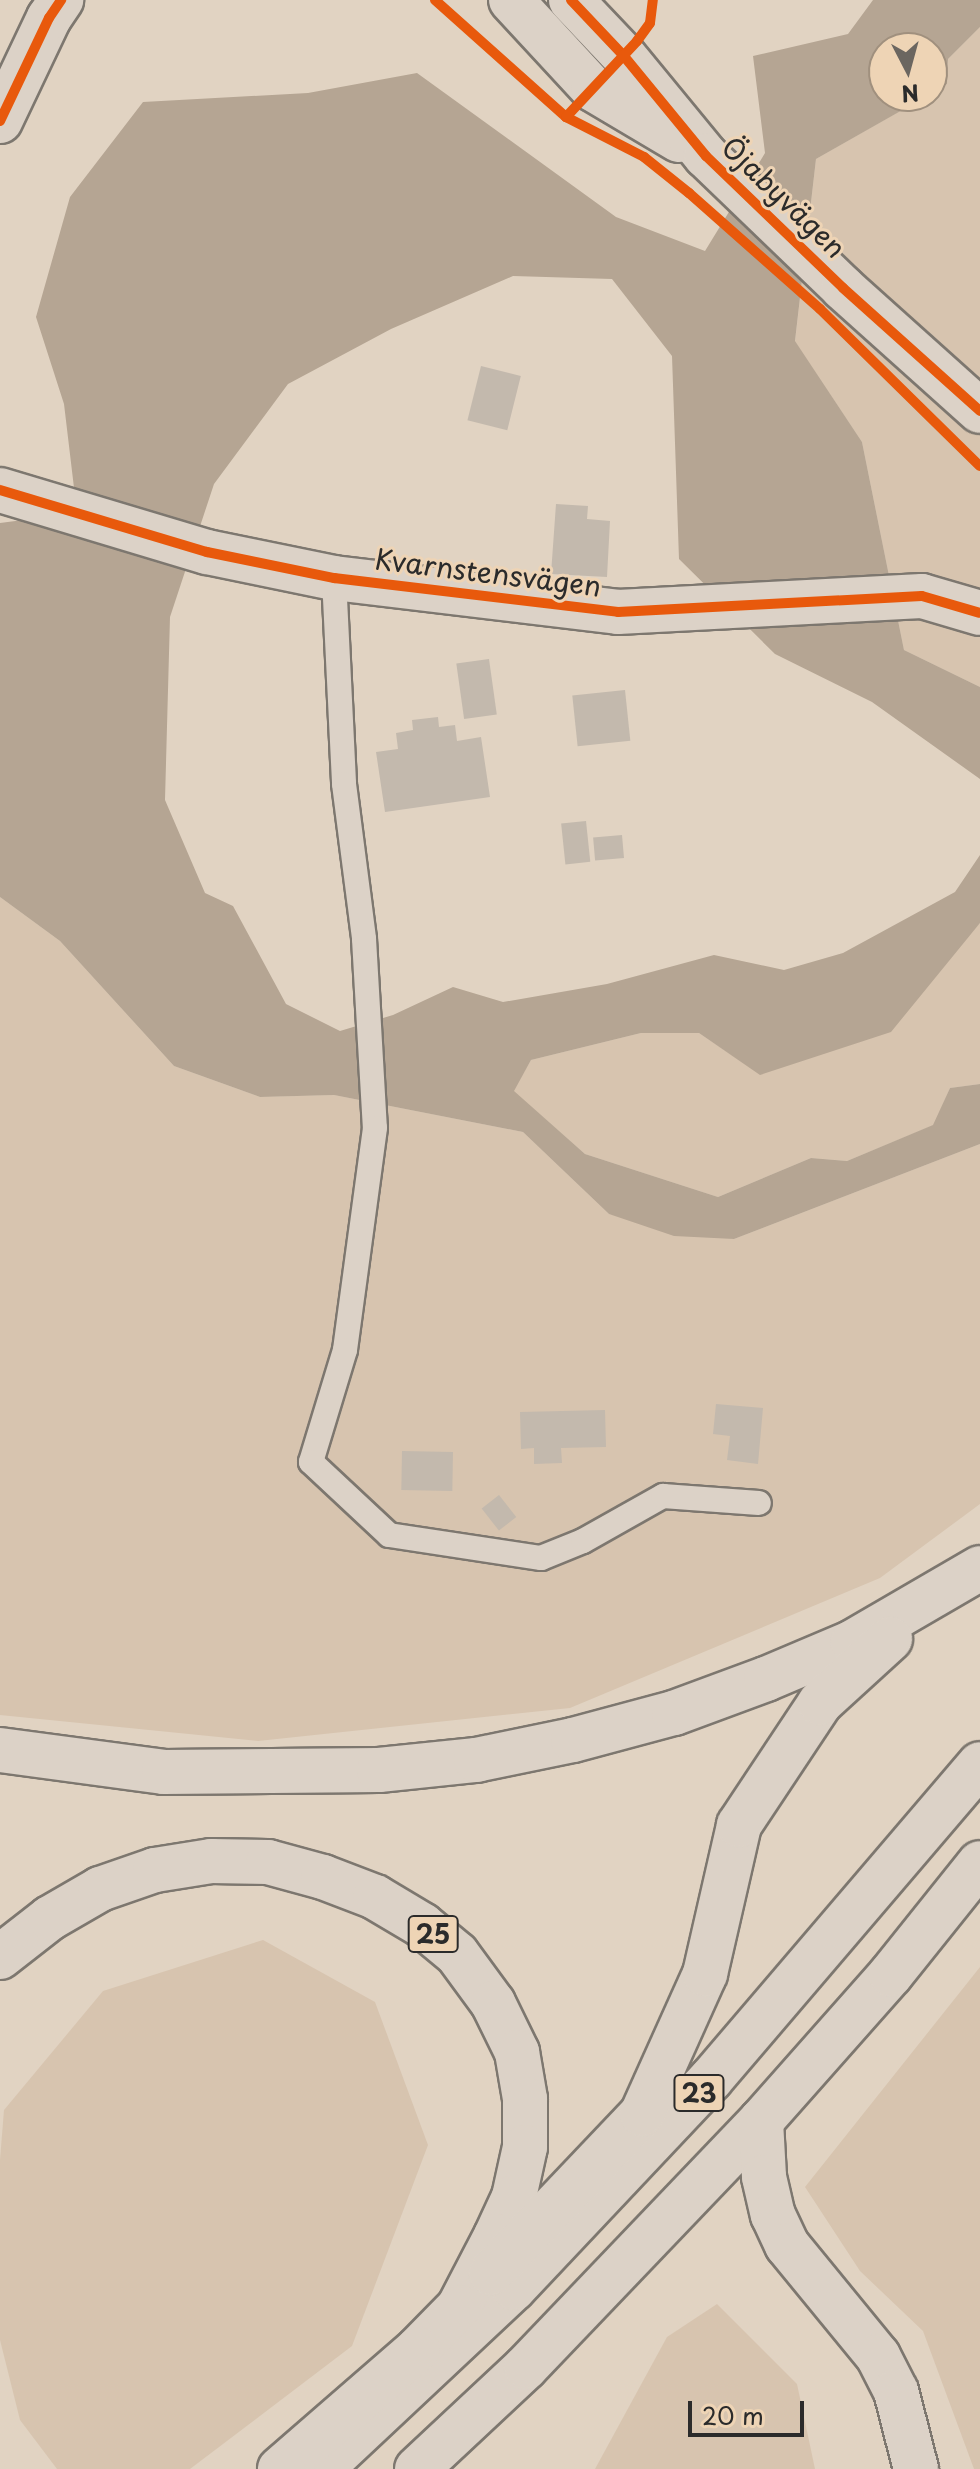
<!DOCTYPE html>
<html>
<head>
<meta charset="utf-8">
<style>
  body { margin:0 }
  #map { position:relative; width:980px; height:2469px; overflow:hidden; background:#e1d3c2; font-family:"Playpen Sans",sans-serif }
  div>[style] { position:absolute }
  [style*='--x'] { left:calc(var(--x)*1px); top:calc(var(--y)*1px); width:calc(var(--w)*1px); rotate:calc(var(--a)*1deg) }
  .green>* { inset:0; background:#d7c4af }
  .water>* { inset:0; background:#b5a593 }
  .building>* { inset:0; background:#c3b9ad; transform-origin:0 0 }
  .roads { filter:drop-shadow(2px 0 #7d776f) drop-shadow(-2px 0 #7d776f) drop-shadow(0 2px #7d776f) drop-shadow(0 -2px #7d776f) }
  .service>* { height:24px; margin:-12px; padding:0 12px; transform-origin:12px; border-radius:12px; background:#dcd2c7 }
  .minor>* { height:44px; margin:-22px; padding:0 22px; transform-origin:22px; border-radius:22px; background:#dcd2c7 }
  .tertiary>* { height:44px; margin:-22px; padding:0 22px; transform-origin:22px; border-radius:22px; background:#dcd2c7 }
  .primary>* { height:44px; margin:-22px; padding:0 22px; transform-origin:22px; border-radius:22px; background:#dcd2c7 }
  .motorway>* { height:44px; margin:-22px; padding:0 22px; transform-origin:22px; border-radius:22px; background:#dcd2c7 }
  .cycleway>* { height:10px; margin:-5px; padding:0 5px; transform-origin:5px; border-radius:5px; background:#e8590c }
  span { translate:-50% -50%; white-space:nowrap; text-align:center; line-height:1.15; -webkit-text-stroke:6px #eed4b5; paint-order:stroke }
  .shield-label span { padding:2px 6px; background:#eed4b5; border:2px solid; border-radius:6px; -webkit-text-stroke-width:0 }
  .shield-label { font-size:26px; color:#2b2b2b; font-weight:700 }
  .street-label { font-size:28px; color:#2b2b2b }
  .north { position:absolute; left:868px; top:32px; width:80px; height:80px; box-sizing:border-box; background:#eed4b5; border:2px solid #a0907e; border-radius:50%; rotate:174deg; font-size:22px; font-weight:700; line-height:32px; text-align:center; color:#2b2b2b }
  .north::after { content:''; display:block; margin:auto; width:28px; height:36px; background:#6b6660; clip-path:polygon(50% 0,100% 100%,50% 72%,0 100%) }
  .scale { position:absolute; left:688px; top:2401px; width:116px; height:36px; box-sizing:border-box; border:4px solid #2b2b2b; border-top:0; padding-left:10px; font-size:24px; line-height:28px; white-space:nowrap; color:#2b2b2b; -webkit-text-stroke:6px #eed4b5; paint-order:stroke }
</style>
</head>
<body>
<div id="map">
  <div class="green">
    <i style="clip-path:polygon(980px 27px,980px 687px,904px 650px,862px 442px,795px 342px,816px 159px,947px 84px,948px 59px)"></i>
    <i style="clip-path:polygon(0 897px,60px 941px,174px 1066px,260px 1097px,334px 1095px,523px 1132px,609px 1214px,734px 1239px,980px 1144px,980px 1504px,880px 1578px,570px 1708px,258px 1741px,0 1715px)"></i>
    <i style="clip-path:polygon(980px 923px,980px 1084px,950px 1088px,934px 1125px,847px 1161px,811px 1158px,718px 1197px,585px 1154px,513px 1091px,531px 1060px,641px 1033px,699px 1033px,760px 1074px,950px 956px)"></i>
    <i style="clip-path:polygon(263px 1940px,375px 2002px,428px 2145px,352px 2346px,190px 2469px,57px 2469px,20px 2420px,0 2340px,0 2160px,4px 2110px,103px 1991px)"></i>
    <i style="clip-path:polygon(980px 1967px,980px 2469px,974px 2469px,923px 2331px,860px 2271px,805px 2187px)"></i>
    <i style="clip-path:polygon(717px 2304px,797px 2384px,815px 2469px,595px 2469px,667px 2337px)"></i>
  </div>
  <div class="water">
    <i style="clip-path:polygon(873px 0,980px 0,980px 27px,948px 59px,947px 84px,932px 93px,932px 48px,884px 48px,884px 96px,927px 96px,816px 159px,795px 341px,862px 442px,904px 650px,980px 687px,980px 779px,872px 702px,775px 654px,679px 559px,672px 356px,612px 279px,513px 276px,391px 329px,288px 384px,214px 484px,170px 617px,165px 800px,205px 893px,233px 906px,286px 1004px,340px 1031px,393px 1015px,453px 987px,503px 1002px,607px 984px,714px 955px,784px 970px,843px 953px,955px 892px,980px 855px,980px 923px,891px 1032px,760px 1075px,699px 1033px,641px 1033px,531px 1060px,514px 1091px,585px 1154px,718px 1197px,811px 1158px,847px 1161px,933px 1125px,950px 1088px,980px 1084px,980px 1144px,734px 1239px,674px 1236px,609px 1214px,523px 1132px,334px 1095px,260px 1097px,174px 1066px,60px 941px,0 897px,0 523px,77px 513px,64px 404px,36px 317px,70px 197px,143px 102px,308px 93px,417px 73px,616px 217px,705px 251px,765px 153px,753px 56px,848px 34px)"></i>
  </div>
  <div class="building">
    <i style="left:481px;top:366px;width:41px;height:56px;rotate:14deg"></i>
    <i style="clip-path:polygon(556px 504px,588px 506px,587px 519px,610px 521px,607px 577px,551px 574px)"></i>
    <i style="left:489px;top:659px;width:56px;height:33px;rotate:82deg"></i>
    <i style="left:625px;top:690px;width:51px;height:53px;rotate:84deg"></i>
    <i style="clip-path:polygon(438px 717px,439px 727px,455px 725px,457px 741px,481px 737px,490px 797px,385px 812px,376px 752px,398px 749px,396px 733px,413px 730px,412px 720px)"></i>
    <i style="left:586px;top:821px;width:41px;height:25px;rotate:84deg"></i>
    <i style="left:622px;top:835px;width:23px;height:29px;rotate:85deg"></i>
    <i style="clip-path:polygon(716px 1404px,763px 1408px,758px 1464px,727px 1460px,730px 1436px,713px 1434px)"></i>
    <i style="clip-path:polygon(605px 1410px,606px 1447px,561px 1448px,562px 1463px,534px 1464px,534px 1448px,521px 1449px,520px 1412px)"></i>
    <i style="left:402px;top:1451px;width:51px;height:39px;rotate:1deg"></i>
    <i style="left:499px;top:1495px;width:28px;height:22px;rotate:52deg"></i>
  </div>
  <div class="roads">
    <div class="service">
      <i style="--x:334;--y:578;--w:206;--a:87.2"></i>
      <i style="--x:344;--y:784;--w:156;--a:82.6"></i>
      <i style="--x:364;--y:939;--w:189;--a:86.7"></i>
      <i style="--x:375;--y:1128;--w:224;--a:97.7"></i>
      <i style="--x:345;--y:1350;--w:117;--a:106.9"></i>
      <i style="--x:311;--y:1462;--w:107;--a:43.1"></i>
      <i style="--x:389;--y:1535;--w:154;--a:8.6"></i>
      <i style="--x:541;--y:1558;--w:45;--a:-22"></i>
      <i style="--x:583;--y:1541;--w:92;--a:-29.4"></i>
      <i style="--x:663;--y:1496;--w:96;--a:4.2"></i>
    </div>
    <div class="minor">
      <i style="--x:0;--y:121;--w:114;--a:-64.6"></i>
      <i style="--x:49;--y:18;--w:22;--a:-56"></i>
      <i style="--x:0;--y:490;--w:216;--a:16.7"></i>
      <i style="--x:207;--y:552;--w:130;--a:11.6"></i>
      <i style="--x:334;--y:578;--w:286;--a:6.8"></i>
      <i style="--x:618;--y:612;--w:304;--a:-3"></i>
      <i style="--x:922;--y:596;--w:60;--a:16.3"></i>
    </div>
    <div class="tertiary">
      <i style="--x:511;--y:0;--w:121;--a:47.3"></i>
      <i style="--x:593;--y:89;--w:100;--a:30.7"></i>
      <i style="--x:571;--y:0;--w:76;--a:46.6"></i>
      <i style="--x:623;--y:55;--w:131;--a:50.6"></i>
      <i style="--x:706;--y:156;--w:190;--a:43.9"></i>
      <i style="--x:843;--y:288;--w:184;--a:41.9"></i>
    </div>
    <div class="primary">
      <i style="--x:321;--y:2469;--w:265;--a:-43.2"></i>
      <i style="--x:514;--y:2288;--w:287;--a:-46.7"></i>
      <i style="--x:711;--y:2079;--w:414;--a:-49.5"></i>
      <i style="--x:417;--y:2469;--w:149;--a:-43.1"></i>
      <i style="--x:526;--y:2367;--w:340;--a:-46.3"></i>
      <i style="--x:761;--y:2121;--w:196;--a:-48.5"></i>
      <i style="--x:891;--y:1974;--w:142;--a:-51.3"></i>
    </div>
    <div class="motorway">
      <i style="--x:0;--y:1750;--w:165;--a:7.6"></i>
      <i style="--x:164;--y:1772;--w:215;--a:-0.5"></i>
      <i style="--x:379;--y:1770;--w:98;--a:-5.9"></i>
      <i style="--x:476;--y:1760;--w:99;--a:-11.7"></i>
      <i style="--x:573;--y:1740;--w:105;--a:-15"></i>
      <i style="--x:674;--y:1713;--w:98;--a:-20.3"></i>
      <i style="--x:766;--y:1679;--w:95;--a:-23"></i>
      <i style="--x:853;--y:1642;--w:147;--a:-30.2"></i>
      <i style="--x:0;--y:1957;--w:63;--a:-38"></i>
      <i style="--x:50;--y:1918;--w:58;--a:-30.1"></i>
      <i style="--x:100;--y:1889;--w:58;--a:-19.1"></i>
      <i style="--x:155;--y:1870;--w:57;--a:-9.1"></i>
      <i style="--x:211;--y:1861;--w:57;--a:1"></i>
      <i style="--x:268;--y:1862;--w:57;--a:15.3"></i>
      <i style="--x:323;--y:1877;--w:56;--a:21"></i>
      <i style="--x:375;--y:1897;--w:55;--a:30.8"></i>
      <i style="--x:422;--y:1925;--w:45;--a:39.6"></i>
      <i style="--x:457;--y:1954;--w:61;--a:53.7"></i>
      <i style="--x:493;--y:2003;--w:55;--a:63.9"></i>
      <i style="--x:517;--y:2052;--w:48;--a:80.3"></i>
      <i style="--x:525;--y:2099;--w:48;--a:90"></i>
      <i style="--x:525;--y:2147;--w:51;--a:102.4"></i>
      <i style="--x:514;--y:2197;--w:43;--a:114.8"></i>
      <i style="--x:496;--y:2236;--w:80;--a:117.5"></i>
      <i style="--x:459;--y:2307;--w:59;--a:134.3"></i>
      <i style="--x:418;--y:2349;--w:183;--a:139"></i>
      <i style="--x:761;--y:2121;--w:56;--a:86.9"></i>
      <i style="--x:764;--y:2177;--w:39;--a:77"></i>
      <i style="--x:773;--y:2215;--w:33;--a:65"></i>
      <i style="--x:787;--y:2245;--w:144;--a:50.7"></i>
      <i style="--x:878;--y:2356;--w:39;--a:63"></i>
      <i style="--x:896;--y:2391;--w:81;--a:75.6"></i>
      <i style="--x:491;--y:2273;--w:219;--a:-46.5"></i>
      <i style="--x:642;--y:2114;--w:154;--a:-65.8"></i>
      <i style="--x:705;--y:1974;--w:153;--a:-77.1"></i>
      <i style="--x:739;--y:1825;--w:146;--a:-56.4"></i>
      <i style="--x:820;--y:1703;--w:95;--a:-42.4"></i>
    </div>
  </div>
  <div class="cycleway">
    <i style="--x:435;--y:0;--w:176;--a:41.8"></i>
    <i style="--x:566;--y:117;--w:88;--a:27.1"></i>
    <i style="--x:644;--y:157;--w:58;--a:38.7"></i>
    <i style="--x:689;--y:193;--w:175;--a:41.5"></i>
    <i style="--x:820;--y:309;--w:224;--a:44.5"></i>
    <i style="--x:571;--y:0;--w:76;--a:46.6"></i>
    <i style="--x:623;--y:55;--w:131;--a:50.6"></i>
    <i style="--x:706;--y:156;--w:190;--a:43.9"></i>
    <i style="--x:843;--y:288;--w:184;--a:41.9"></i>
    <i style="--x:566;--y:117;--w:104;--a:-46.9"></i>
    <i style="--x:637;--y:41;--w:22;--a:-54"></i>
    <i style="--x:650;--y:23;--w:23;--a:-83"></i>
    <i style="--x:0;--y:121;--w:114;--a:-64.6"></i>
    <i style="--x:49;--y:18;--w:22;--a:-56"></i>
    <i style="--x:0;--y:490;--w:216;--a:16.7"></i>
    <i style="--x:207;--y:552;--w:130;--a:11.6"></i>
    <i style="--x:334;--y:578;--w:286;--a:6.8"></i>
    <i style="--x:618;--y:612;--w:304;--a:-3"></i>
    <i style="--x:922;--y:596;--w:60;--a:16.3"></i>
  </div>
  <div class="shield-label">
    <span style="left:433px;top:1934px">25</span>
    <span style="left:699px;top:2093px">23</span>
  </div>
  <div class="street-label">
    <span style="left:784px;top:197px;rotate:44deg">Öjabyvägen</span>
    <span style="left:488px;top:572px;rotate:7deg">Kvarnstensvägen</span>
  </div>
  <div class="north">N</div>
  <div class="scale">20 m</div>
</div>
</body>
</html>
